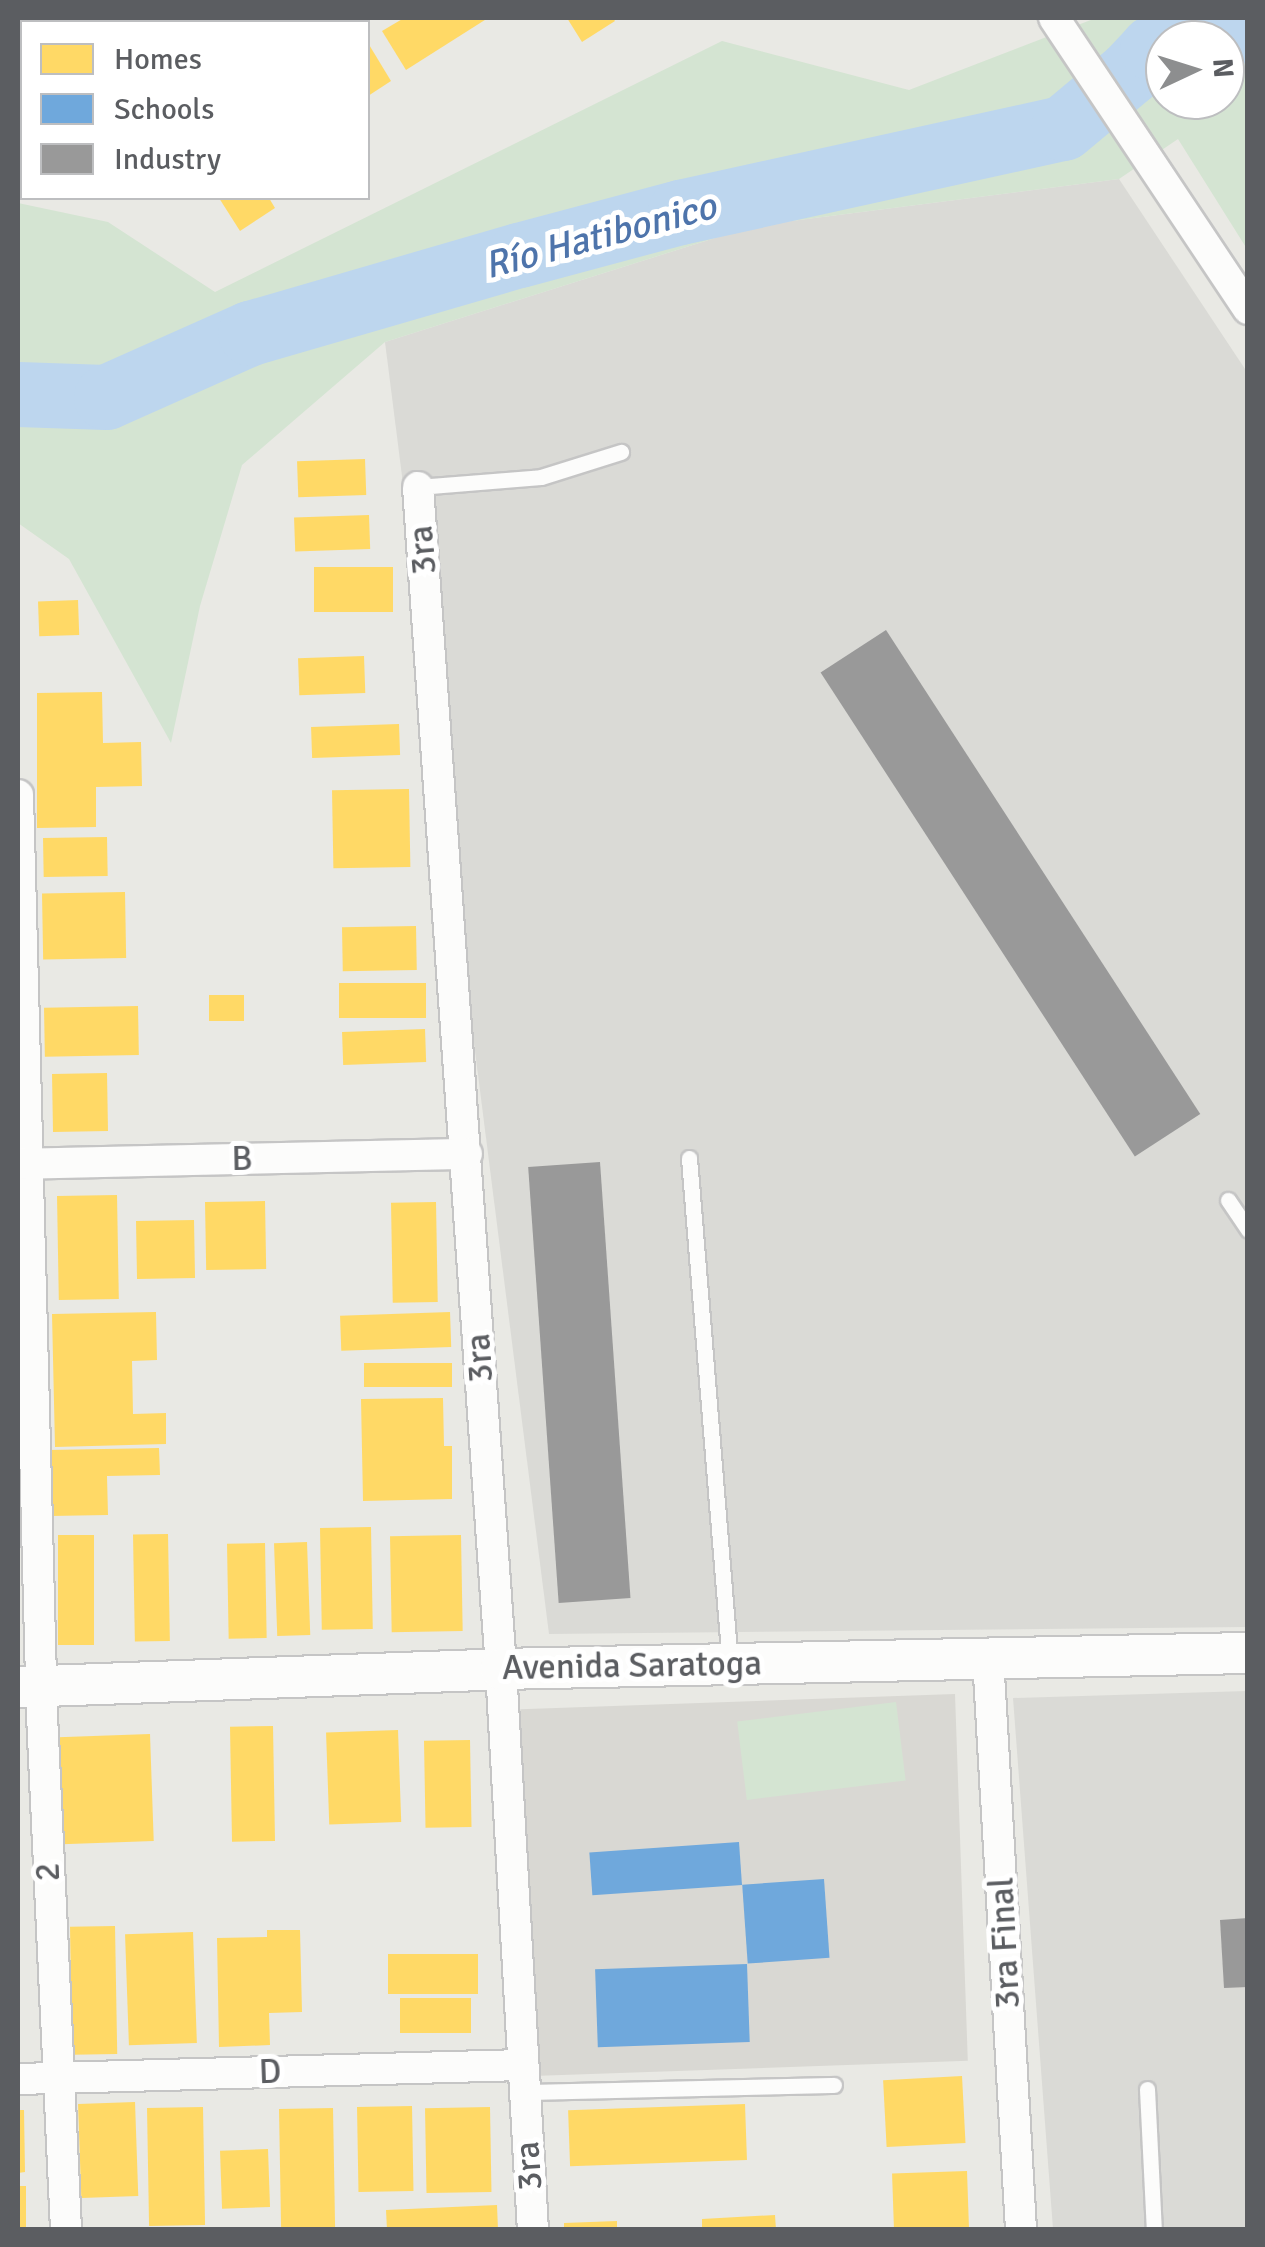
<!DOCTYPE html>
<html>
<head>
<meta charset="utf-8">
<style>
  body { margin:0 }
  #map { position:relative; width:1265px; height:2247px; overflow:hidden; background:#e9e9e4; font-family:Signika,sans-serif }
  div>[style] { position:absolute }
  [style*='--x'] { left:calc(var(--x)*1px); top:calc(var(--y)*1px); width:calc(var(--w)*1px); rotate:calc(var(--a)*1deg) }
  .industrial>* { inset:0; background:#dadad6 }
  .education>* { inset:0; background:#d9d8d3; transform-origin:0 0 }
  .green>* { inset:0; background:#d4e4d2; transform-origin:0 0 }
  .homes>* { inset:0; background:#ffd966; transform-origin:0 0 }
  .schools>* { inset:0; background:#6fa8dc; transform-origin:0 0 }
  .industry>* { inset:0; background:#999; transform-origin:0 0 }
  .river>* { height:65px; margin:-32.5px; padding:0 32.5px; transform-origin:32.5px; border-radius:32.5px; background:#bdd6ee }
  .roads { filter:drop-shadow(2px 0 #c5c5c5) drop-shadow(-2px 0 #c5c5c5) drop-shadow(0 2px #c5c5c5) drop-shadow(0 -2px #c5c5c5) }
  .service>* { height:15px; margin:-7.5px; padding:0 7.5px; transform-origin:7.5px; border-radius:7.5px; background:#fcfcfb }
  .minor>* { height:30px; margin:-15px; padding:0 15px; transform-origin:15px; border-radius:15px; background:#fcfcfb }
  .secondary>* { height:40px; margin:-20px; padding:0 20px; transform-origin:20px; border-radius:20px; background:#fcfcfb }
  span { translate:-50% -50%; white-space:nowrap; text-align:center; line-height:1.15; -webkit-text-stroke:10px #fff; paint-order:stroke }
  .street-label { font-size:35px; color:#5b5d61 }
  .water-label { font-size:38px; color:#4e74ab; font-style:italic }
  .frame { position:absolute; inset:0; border:20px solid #5b5d61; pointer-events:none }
  .legend { position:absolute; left:20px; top:20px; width:350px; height:180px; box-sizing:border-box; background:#fff; border:2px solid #bdbec0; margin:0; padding:12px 18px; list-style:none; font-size:30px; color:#5b5d61 }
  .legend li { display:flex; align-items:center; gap:20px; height:50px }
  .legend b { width:50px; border:2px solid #bdbec0 }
  .north { position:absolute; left:1145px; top:20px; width:100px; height:100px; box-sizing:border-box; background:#fff; border:2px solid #bdbec0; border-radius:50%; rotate:86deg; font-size:28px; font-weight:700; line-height:40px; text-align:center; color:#5b5d61 }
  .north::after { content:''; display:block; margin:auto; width:35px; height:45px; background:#8d8e8f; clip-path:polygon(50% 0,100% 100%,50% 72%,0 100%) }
</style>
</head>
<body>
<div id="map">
  <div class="industrial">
    <i style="clip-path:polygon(1119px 179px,1247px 372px,1247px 1627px,549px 1634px,385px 342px,753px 226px)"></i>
    <i style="clip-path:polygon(1247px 1691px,1247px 2229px,1053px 2229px,1013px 1698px)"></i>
  </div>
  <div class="education">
    <i style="left:955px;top:1694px;width:367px;height:435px;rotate:88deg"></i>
  </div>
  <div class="green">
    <i style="clip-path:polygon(evenodd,1096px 18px,1247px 18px,1247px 249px,1178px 139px,1119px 179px,753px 226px,385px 342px,242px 465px,200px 606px,171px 743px,69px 559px,18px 523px,18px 203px,108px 222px,215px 292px,722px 41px,909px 90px,1096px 18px,1165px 40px,1225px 40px,1225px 100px,1165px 100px,1165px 40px)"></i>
    <i style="left:896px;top:1702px;width:79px;height:160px;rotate:83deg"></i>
  </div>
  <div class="homes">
    <i style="clip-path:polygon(102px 18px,195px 18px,187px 22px,94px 22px)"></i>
    <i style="clip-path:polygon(404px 18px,488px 18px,406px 70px,382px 31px)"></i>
    <i style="clip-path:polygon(567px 18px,613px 18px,615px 21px,582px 42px)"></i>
    <i style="clip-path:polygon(368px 43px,391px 81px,368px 96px)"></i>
    <i style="clip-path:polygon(219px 198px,269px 198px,275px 208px,240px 231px)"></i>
    <i style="left:365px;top:459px;width:36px;height:68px;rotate:88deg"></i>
    <i style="left:369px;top:515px;width:34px;height:75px;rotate:88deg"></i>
    <i style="left:393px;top:567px;width:45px;height:79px;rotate:90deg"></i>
    <i style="left:78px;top:600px;width:35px;height:40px;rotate:88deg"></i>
    <i style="left:364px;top:656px;width:37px;height:66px;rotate:88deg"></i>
    <i style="clip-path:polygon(102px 692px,103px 743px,141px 742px,142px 786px,96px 787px,96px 827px,37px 828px,37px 693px)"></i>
    <i style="left:399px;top:724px;width:31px;height:88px;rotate:88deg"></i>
    <i style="left:409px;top:789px;width:78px;height:77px;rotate:89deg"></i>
    <i style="left:107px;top:837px;width:39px;height:64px;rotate:89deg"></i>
    <i style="left:125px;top:892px;width:66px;height:83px;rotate:89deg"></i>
    <i style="left:416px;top:926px;width:44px;height:74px;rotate:89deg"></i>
    <i style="left:426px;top:983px;width:35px;height:87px;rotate:90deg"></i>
    <i style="left:244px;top:995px;width:26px;height:35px;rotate:90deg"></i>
    <i style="left:138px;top:1006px;width:49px;height:94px;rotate:89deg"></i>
    <i style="left:425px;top:1029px;width:33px;height:83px;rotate:88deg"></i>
    <i style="left:107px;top:1073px;width:58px;height:55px;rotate:89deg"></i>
    <i style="left:117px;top:1195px;width:104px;height:60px;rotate:89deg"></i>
    <i style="left:265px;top:1201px;width:68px;height:60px;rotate:89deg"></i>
    <i style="left:436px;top:1202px;width:100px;height:45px;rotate:89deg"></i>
    <i style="left:194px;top:1220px;width:58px;height:58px;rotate:89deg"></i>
    <i style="clip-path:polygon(156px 1312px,157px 1360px,132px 1361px,133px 1414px,166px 1413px,166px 1444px,55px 1447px,52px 1314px)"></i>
    <i style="left:450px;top:1312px;width:35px;height:110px;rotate:88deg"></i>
    <i style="left:452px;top:1363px;width:24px;height:88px;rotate:90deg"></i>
    <i style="clip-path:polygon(443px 1398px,444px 1446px,452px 1446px,452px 1499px,363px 1501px,361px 1399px)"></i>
    <i style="clip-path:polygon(159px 1448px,160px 1475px,107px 1476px,108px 1515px,50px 1516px,48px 1450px)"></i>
    <i style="left:371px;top:1527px;width:102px;height:51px;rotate:89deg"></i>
    <i style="left:168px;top:1534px;width:107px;height:35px;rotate:89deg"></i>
    <i style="left:58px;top:1535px;width:36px;height:110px"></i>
    <i style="left:461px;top:1535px;width:96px;height:71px;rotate:89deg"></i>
    <i style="left:307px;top:1542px;width:93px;height:33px;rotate:88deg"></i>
    <i style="left:265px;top:1543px;width:95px;height:38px;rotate:89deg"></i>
    <i style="left:273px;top:1726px;width:115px;height:43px;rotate:89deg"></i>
    <i style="left:398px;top:1730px;width:92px;height:72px;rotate:88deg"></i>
    <i style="left:150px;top:1734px;width:107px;height:92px;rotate:88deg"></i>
    <i style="left:470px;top:1740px;width:87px;height:46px;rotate:89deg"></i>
    <i style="left:115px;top:1926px;width:128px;height:45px;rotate:89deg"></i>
    <i style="clip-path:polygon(267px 1930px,300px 1930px,302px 2012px,269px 2013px,270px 2045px,219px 2047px,217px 1938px,267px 1937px)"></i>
    <i style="left:193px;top:1932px;width:111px;height:68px;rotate:88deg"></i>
    <i style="left:478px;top:1954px;width:40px;height:90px;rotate:90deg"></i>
    <i style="left:471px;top:1998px;width:35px;height:71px;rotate:90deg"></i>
    <i style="left:962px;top:2076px;width:67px;height:79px;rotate:87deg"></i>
    <i style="left:135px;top:2102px;width:94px;height:57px;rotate:88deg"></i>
    <i style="left:745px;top:2104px;width:56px;height:177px;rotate:88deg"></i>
    <i style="left:412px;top:2106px;width:85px;height:55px;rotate:89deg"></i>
    <i style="left:203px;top:2107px;width:118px;height:56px;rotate:89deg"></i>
    <i style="left:490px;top:2107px;width:85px;height:65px;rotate:89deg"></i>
    <i style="left:333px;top:2108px;width:120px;height:54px;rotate:89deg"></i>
    <i style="clip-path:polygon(18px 2110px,24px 2110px,25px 2172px,18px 2173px)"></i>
    <i style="left:268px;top:2149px;width:58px;height:48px;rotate:88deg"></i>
    <i style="left:967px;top:2171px;width:59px;height:75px;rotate:88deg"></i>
    <i style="left:18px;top:2186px;width:8px;height:44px"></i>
    <i style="clip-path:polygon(497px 2205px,498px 2230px,387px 2230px,386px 2210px)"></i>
    <i style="clip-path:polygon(775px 2215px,776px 2230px,702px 2230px,702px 2219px)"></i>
    <i style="clip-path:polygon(617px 2221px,617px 2230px,564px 2230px,564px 2223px)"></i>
  </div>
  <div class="schools">
    <i style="left:739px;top:1842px;width:43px;height:150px;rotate:86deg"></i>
    <i style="left:824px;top:1879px;width:79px;height:82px;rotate:86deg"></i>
    <i style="left:747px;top:1964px;width:78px;height:152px;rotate:88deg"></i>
  </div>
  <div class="industry">
    <i style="left:886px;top:630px;width:577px;height:78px;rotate:57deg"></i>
    <i style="left:600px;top:1162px;width:437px;height:72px;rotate:86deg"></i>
    <i style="clip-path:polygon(1248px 1918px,1248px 1987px,1224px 1988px,1220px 1920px)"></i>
  </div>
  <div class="river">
    <i style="--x:1190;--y:40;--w:59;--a:-10.7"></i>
    <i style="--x:18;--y:394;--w:88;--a:2"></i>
    <i style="--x:106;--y:397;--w:158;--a:-24"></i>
    <i style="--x:250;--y:333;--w:280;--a:-16.2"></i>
    <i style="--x:519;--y:255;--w:167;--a:-15"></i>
    <i style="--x:680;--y:212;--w:392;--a:-12.4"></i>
    <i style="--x:1063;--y:128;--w:87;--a:-39.9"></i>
    <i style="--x:1130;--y:72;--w:33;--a:-47"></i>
    <i style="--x:1152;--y:48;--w:13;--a:-13"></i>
  </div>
  <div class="roads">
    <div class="service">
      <i style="--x:418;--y:487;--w:123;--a:-4.6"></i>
      <i style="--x:541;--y:477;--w:84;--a:-17.4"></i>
      <i style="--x:689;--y:1158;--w:508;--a:85.37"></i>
      <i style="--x:1228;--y:1200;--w:36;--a:56"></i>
      <i style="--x:1147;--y:2089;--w:141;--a:87.2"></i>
      <i style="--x:525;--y:2092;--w:309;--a:-1.3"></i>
    </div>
    <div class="minor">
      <i style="--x:1054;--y:18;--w:350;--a:56.3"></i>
      <i style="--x:315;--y:22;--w:8;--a:-30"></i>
      <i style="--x:18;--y:96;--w:11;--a:68"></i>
      <i style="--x:418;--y:487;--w:1185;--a:85.98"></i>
      <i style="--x:501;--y:1669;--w:562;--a:86.74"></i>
      <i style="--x:18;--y:795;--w:920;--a:88.51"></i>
      <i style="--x:42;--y:1715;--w:516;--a:87.33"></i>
      <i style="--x:18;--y:1164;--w:449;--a:-1.3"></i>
      <i style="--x:988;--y:1657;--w:574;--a:86.7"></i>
      <i style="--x:18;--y:2079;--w:505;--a:-1.59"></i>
    </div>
    <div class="secondary">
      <i style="--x:18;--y:1687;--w:483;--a:-2.1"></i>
      <i style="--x:501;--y:1669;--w:747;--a:-1.23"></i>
    </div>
  </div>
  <div class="street-label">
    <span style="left:423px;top:550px;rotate:-95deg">3ra</span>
    <span style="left:242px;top:1159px;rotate:-1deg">B</span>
    <span style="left:480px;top:1358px;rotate:-94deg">3ra</span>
    <span style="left:632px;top:1666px;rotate:-1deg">Avenida Saratoga</span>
    <span style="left:48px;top:1872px;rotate:-92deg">2</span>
    <span style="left:1005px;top:1943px;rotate:-93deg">3ra Final</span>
    <span style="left:270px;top:2072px;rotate:-2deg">D</span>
    <span style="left:529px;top:2166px;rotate:-94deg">3ra</span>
  </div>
  <div class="water-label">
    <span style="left:600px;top:236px;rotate:-15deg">Río Hatibonico</span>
  </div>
  <div class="frame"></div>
  <ul class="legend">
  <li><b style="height:28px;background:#ffd966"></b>Homes</li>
  <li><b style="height:28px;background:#6fa8dc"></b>Schools</li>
  <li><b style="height:28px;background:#999"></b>Industry</li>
  </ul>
  <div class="north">N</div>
</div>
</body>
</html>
